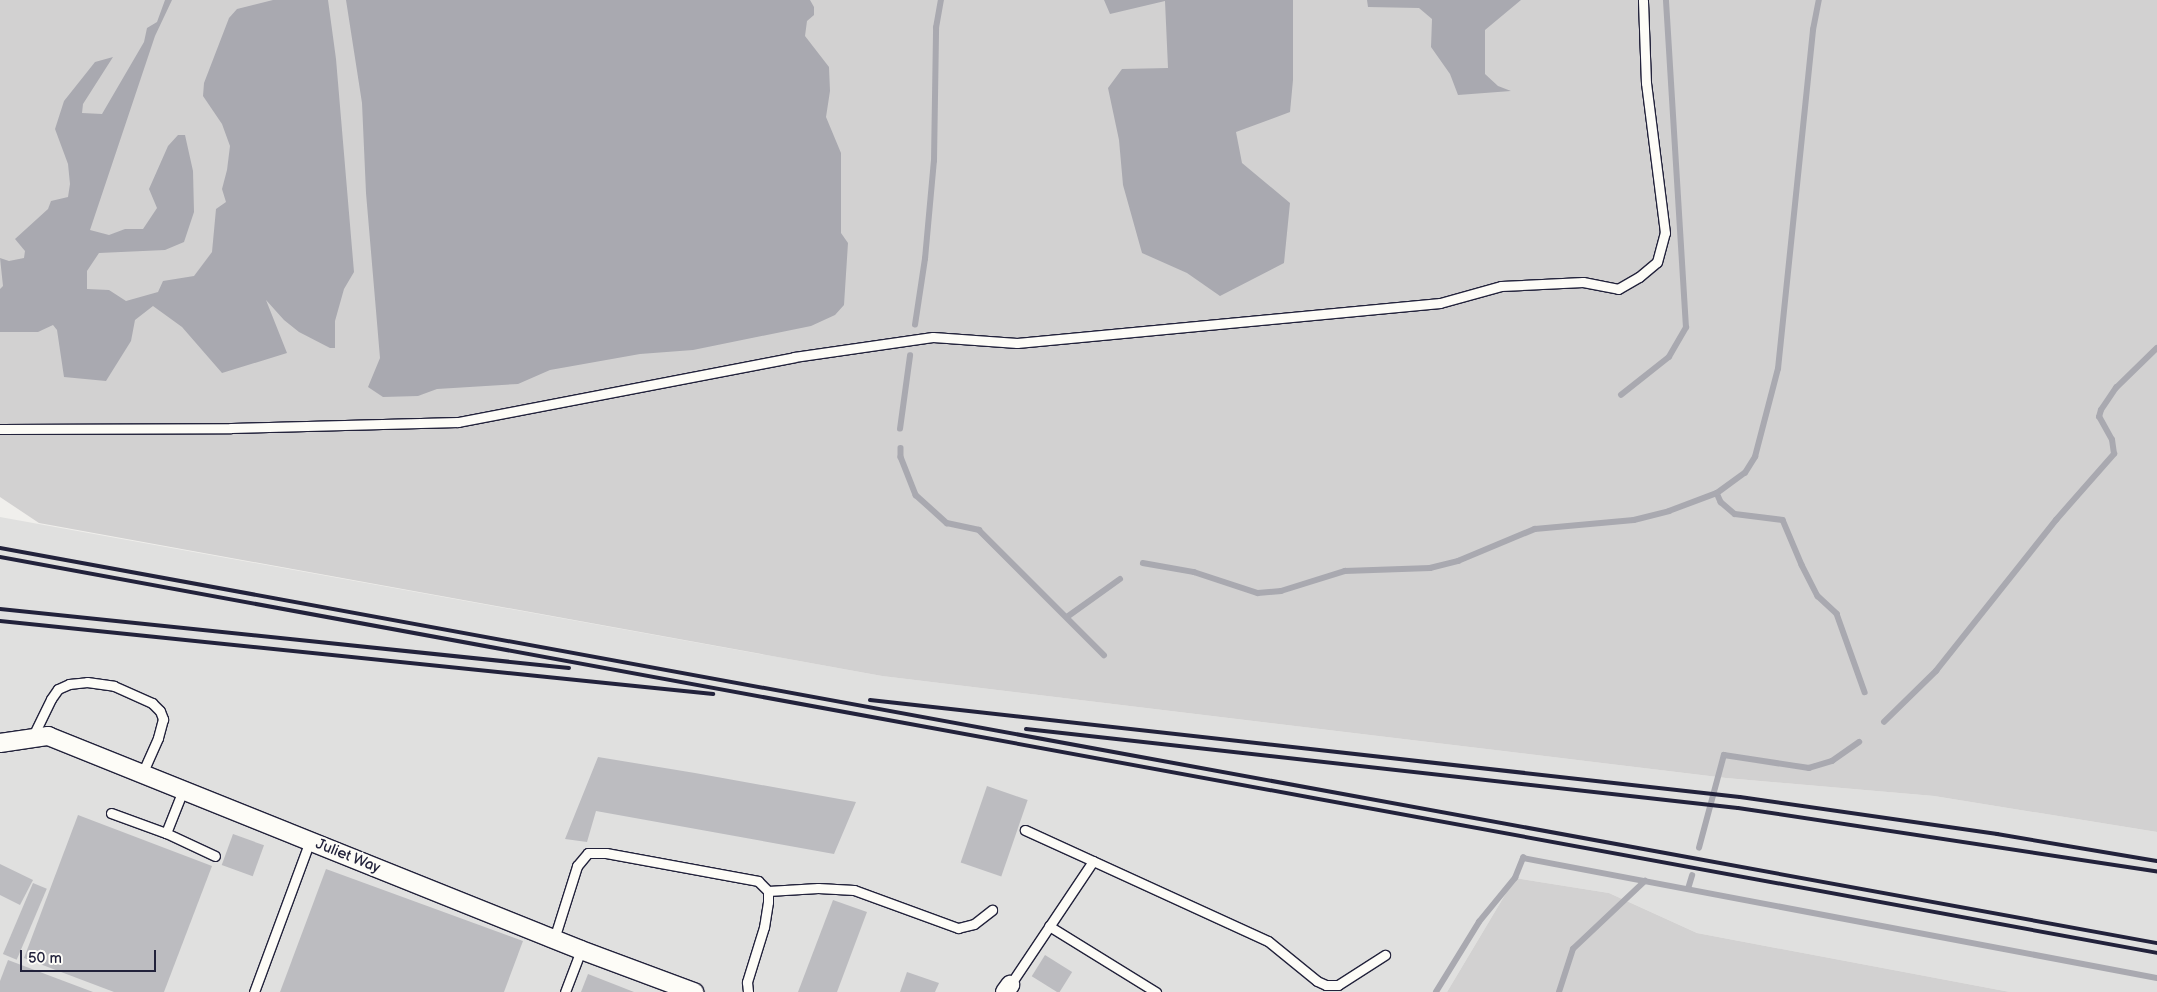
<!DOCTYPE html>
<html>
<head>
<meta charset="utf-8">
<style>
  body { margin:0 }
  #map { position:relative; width:2157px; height:992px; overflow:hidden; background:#f0efec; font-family:"Balsamiq Sans",sans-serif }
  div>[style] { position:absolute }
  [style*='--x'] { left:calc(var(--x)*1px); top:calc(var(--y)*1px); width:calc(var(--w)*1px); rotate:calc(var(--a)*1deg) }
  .built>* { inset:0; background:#e0e0df }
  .green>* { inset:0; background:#d2d1d1 }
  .water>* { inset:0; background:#a9a9b0 }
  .stream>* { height:5.5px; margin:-2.75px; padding:0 2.75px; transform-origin:2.75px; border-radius:2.75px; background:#a9a9b0 }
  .building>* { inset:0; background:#bcbcc0; transform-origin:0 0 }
  .roads { filter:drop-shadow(1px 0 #22223b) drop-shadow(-1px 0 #22223b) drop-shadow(0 1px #22223b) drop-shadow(0 -1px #22223b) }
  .service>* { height:9px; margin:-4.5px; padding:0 4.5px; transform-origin:4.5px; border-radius:4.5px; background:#fdfcf7 }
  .minor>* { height:18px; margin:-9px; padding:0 9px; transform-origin:9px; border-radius:9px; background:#fdfcf7 }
  .rail>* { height:4px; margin:-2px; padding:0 2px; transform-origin:2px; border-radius:2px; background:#22223b }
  span { translate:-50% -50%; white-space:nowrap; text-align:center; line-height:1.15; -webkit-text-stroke:4px #fdfcf7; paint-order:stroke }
  .street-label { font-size:15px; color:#22223b }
  .scale { position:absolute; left:20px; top:950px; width:136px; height:22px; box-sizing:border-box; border:2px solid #22223b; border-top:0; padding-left:6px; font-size:15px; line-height:18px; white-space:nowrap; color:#22223b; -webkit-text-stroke:4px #fdfcf7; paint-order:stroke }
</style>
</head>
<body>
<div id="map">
  <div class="built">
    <i style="clip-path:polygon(0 517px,882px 676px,1726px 778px,1934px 796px,2157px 832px,2157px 992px,2010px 992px,1697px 933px,1609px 893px,1515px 878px,1447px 992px,0 992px)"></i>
  </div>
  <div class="green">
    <i style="clip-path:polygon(0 0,2157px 0,2157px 832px,1934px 796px,1726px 778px,882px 676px,39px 523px,0 497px)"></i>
    <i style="clip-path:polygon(1515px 878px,1609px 893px,1697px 933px,2010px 992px,1447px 992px)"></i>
  </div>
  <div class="water">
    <i style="clip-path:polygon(165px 0,172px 0,155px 36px,90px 230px,109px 235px,125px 229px,143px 229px,157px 208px,149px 189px,168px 146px,178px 135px,185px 135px,193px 171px,194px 212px,184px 242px,165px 250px,99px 253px,87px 271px,87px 289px,109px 290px,126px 301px,158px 292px,163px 281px,194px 276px,212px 252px,216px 209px,226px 202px,222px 189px,227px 170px,230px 146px,222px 124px,203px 96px,204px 83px,229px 18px,237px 9px,273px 0,328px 0,336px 59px,354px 272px,344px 289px,335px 321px,335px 348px,330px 348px,299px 332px,284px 320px,266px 300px,287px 353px,222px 373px,182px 327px,153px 306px,135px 320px,131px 341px,106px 381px,64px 377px,57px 330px,53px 325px,38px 332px,0 332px,0 289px,3px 286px,0 258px,9px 261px,24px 258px,25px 251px,15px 239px,48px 209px,51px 201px,68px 197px,70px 184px,68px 164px,55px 129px,64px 101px,95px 62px,113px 57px,83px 104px,82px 113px,102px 114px,144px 42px,147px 28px,157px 22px)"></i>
    <i style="clip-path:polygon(346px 0,810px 0,814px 7px,814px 15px,807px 21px,805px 36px,829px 67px,830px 91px,826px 117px,841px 153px,841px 233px,848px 243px,844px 305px,835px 315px,811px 326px,693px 350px,640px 354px,550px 370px,518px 384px,437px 389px,418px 396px,383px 397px,368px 387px,380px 358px,366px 193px,362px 103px)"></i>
    <i style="clip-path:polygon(1104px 0,1293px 0,1293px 80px,1290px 112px,1236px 132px,1242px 163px,1290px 203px,1284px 263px,1220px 296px,1187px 273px,1142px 253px,1123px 185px,1119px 140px,1108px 88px,1122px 69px,1168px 68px,1165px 1px,1110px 14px)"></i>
    <i style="clip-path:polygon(1367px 0,1521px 0,1485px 30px,1485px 74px,1498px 86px,1511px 91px,1458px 95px,1450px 74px,1431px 47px,1432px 19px,1419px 8px,1368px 7px)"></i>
  </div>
  <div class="stream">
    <i style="--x:915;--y:325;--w:67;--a:-81.4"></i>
    <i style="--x:925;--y:259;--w:98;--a:-84.8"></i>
    <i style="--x:934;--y:161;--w:133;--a:-89.1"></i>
    <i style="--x:936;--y:28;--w:28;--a:-80"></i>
    <i style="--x:1621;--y:395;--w:61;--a:-38.4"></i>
    <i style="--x:1669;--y:357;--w:34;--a:-60"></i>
    <i style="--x:1686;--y:328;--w:329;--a:-93.5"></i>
    <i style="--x:900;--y:429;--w:74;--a:-82.2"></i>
    <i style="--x:901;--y:448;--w:9;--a:90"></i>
    <i style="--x:901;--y:457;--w:41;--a:68.5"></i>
    <i style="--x:916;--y:495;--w:42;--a:42.1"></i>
    <i style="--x:947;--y:523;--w:33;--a:12"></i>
    <i style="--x:979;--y:530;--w:177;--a:45"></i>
    <i style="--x:1717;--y:493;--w:10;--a:66"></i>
    <i style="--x:1721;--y:502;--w:18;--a:41"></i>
    <i style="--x:1735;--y:514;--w:48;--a:7.1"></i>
    <i style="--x:1783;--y:520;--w:49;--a:67.1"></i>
    <i style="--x:1802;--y:565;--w:35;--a:63"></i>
    <i style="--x:1818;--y:596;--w:26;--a:43"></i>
    <i style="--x:1837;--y:614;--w:83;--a:70.3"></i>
    <i style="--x:1143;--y:563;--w:52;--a:10"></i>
    <i style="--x:1194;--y:572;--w:67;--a:18.2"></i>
    <i style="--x:1258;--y:593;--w:23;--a:-5"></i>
    <i style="--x:1281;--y:591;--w:67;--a:-17.4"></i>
    <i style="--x:1345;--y:571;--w:85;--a:-2"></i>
    <i style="--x:1430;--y:568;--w:29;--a:-14"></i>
    <i style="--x:1458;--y:561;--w:83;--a:-22.6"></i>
    <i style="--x:1535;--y:529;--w:99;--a:-5.2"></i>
    <i style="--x:1634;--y:520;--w:36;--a:-14"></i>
    <i style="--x:1669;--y:511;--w:51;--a:-20.6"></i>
    <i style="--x:1717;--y:493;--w:34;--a:-36"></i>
    <i style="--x:1745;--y:473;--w:19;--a:-58"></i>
    <i style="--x:1755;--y:457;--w:91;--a:-75.4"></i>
    <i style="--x:1778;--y:369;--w:341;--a:-84.1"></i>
    <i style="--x:1813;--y:30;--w:31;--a:-79"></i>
    <i style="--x:1067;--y:617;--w:65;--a:-35.6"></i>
    <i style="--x:1884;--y:722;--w:73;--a:-44.4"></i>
    <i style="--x:1936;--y:671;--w:193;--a:-51.5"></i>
    <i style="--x:2056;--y:520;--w:88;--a:-48.7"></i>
    <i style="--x:2114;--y:454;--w:14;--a:-98"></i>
    <i style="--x:2112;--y:440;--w:26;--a:-119"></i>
    <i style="--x:2099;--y:417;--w:7;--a:-74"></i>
    <i style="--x:2101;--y:410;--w:27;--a:-56"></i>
    <i style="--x:2116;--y:388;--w:57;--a:-44.3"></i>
    <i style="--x:1699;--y:848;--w:96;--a:-75"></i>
    <i style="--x:1724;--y:755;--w:86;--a:8.7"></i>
    <i style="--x:1809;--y:768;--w:24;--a:-17"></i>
    <i style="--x:1832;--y:761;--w:33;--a:-35"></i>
    <i style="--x:1688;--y:889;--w:14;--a:-73"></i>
    <i style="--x:1436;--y:992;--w:82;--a:-58.4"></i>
    <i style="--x:1479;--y:922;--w:57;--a:-50.7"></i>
    <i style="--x:1515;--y:878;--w:22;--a:-68"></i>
    <i style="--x:1523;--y:858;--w:645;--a:10.72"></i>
    <i style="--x:1559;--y:992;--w:45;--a:-72"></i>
    <i style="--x:1573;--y:949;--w:99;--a:-43.4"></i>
  </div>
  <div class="building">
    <i style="clip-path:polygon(598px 757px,695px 773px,856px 802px,834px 854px,596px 811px,587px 842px,565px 839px)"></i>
    <i style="left:987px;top:786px;width:43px;height:81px;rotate:19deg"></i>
    <i style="clip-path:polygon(78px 815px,212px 866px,164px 992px,114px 992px,24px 958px)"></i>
    <i style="left:233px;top:834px;width:33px;height:33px;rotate:20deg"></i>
    <i style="clip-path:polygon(0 864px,33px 880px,20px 905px,0 895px)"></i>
    <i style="clip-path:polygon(326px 869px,523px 941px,504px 992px,280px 992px)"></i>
    <i style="left:33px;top:883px;width:15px;height:77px;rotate:23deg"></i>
    <i style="clip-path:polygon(833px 900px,867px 912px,837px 992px,798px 992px)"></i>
    <i style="left:1045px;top:955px;width:32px;height:25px;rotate:32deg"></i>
    <i style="clip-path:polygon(8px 960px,93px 992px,0 992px,0 981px)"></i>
    <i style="clip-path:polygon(907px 972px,939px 983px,935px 992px,900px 992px)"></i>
    <i style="clip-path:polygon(588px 974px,634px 992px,581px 992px)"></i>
  </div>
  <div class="roads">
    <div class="service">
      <i style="--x:0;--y:429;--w:231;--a:-0.2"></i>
      <i style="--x:231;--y:428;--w:227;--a:-1.5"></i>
      <i style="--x:458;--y:422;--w:342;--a:-10.9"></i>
      <i style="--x:794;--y:357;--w:140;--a:-8.2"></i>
      <i style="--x:933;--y:337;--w:84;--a:4.1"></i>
      <i style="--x:1017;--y:343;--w:425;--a:-5.4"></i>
      <i style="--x:1440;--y:303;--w:63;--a:-15.6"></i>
      <i style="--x:1501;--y:286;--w:82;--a:-2.8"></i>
      <i style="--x:1583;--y:282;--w:36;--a:11"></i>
      <i style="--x:1618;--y:289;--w:24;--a:-30"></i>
      <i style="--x:1639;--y:277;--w:23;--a:-40"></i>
      <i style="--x:1657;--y:262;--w:30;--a:-75"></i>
      <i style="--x:1665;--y:233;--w:151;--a:-97.2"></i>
      <i style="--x:1646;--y:83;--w:83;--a:-92.1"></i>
      <i style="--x:32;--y:738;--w:43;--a:-64"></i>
      <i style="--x:51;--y:699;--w:12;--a:-55"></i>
      <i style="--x:58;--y:689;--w:12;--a:-24"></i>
      <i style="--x:69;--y:684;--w:18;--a:-6"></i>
      <i style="--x:87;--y:682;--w:27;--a:8"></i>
      <i style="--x:114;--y:686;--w:42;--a:24.1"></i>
      <i style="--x:152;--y:703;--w:11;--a:45"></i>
      <i style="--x:160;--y:711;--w:9;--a:69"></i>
      <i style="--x:163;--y:719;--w:20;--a:105"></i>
      <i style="--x:158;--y:738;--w:39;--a:114"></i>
      <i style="--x:111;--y:813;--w:59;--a:20"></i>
      <i style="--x:166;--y:833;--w:54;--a:25.1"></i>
      <i style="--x:166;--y:833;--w:46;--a:-68.4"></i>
      <i style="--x:1093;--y:861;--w:192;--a:24.6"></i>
      <i style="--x:1268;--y:941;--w:63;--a:39.2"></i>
      <i style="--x:1317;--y:981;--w:10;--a:24"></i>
      <i style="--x:1326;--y:985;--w:12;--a:0"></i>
      <i style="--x:1338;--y:985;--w:56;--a:-32.6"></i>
      <i style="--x:768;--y:891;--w:50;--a:-3.4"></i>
      <i style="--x:818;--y:888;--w:36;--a:3"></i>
      <i style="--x:854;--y:890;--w:111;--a:20.1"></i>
      <i style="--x:958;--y:928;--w:16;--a:-14"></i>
      <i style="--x:974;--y:924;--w:23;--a:-38"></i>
      <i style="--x:1049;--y:926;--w:126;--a:31.7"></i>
      <i style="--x:554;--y:939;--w:77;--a:-72.5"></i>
      <i style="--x:577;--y:866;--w:17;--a:-50"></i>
      <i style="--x:588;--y:853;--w:18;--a:0"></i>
      <i style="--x:606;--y:853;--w:155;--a:10.4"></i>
      <i style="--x:758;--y:881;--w:14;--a:45"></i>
      <i style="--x:768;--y:891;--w:11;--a:90"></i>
      <i style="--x:768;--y:902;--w:25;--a:99"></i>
      <i style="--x:764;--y:927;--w:58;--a:107.2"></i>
      <i style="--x:747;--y:982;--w:10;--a:84"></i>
      <i style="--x:1010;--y:985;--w:149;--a:-56.2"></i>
      <i style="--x:1093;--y:861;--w:75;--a:-155.5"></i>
      <i style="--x:254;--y:992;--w:161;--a:-69.7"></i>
      <i style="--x:565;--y:992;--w:45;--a:-69.1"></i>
    </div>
    <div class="minor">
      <i style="--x:0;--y:743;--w:49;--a:-8.3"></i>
      <i style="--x:48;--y:736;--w:574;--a:21.88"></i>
      <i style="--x:581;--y:950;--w:121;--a:20.4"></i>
      <i style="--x:1005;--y:992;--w:9;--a:-54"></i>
    </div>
  </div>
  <div class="rail">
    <i style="--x:0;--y:548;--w:2193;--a:10.38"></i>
    <i style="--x:0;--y:557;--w:2193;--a:10.4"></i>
    <i style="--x:0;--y:609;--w:572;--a:5.92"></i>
    <i style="--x:0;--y:621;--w:717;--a:5.85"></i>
    <i style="--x:870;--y:700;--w:875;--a:6.36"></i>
    <i style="--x:1740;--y:797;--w:260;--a:8.2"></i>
    <i style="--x:1997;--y:834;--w:162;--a:9.6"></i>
    <i style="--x:1026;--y:729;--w:716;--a:6.33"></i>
    <i style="--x:1738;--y:808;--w:424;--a:8.6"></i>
  </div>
  <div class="street-label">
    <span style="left:348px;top:856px;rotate:22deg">Juliet Way</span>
  </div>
  <div class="scale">50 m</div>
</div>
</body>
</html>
